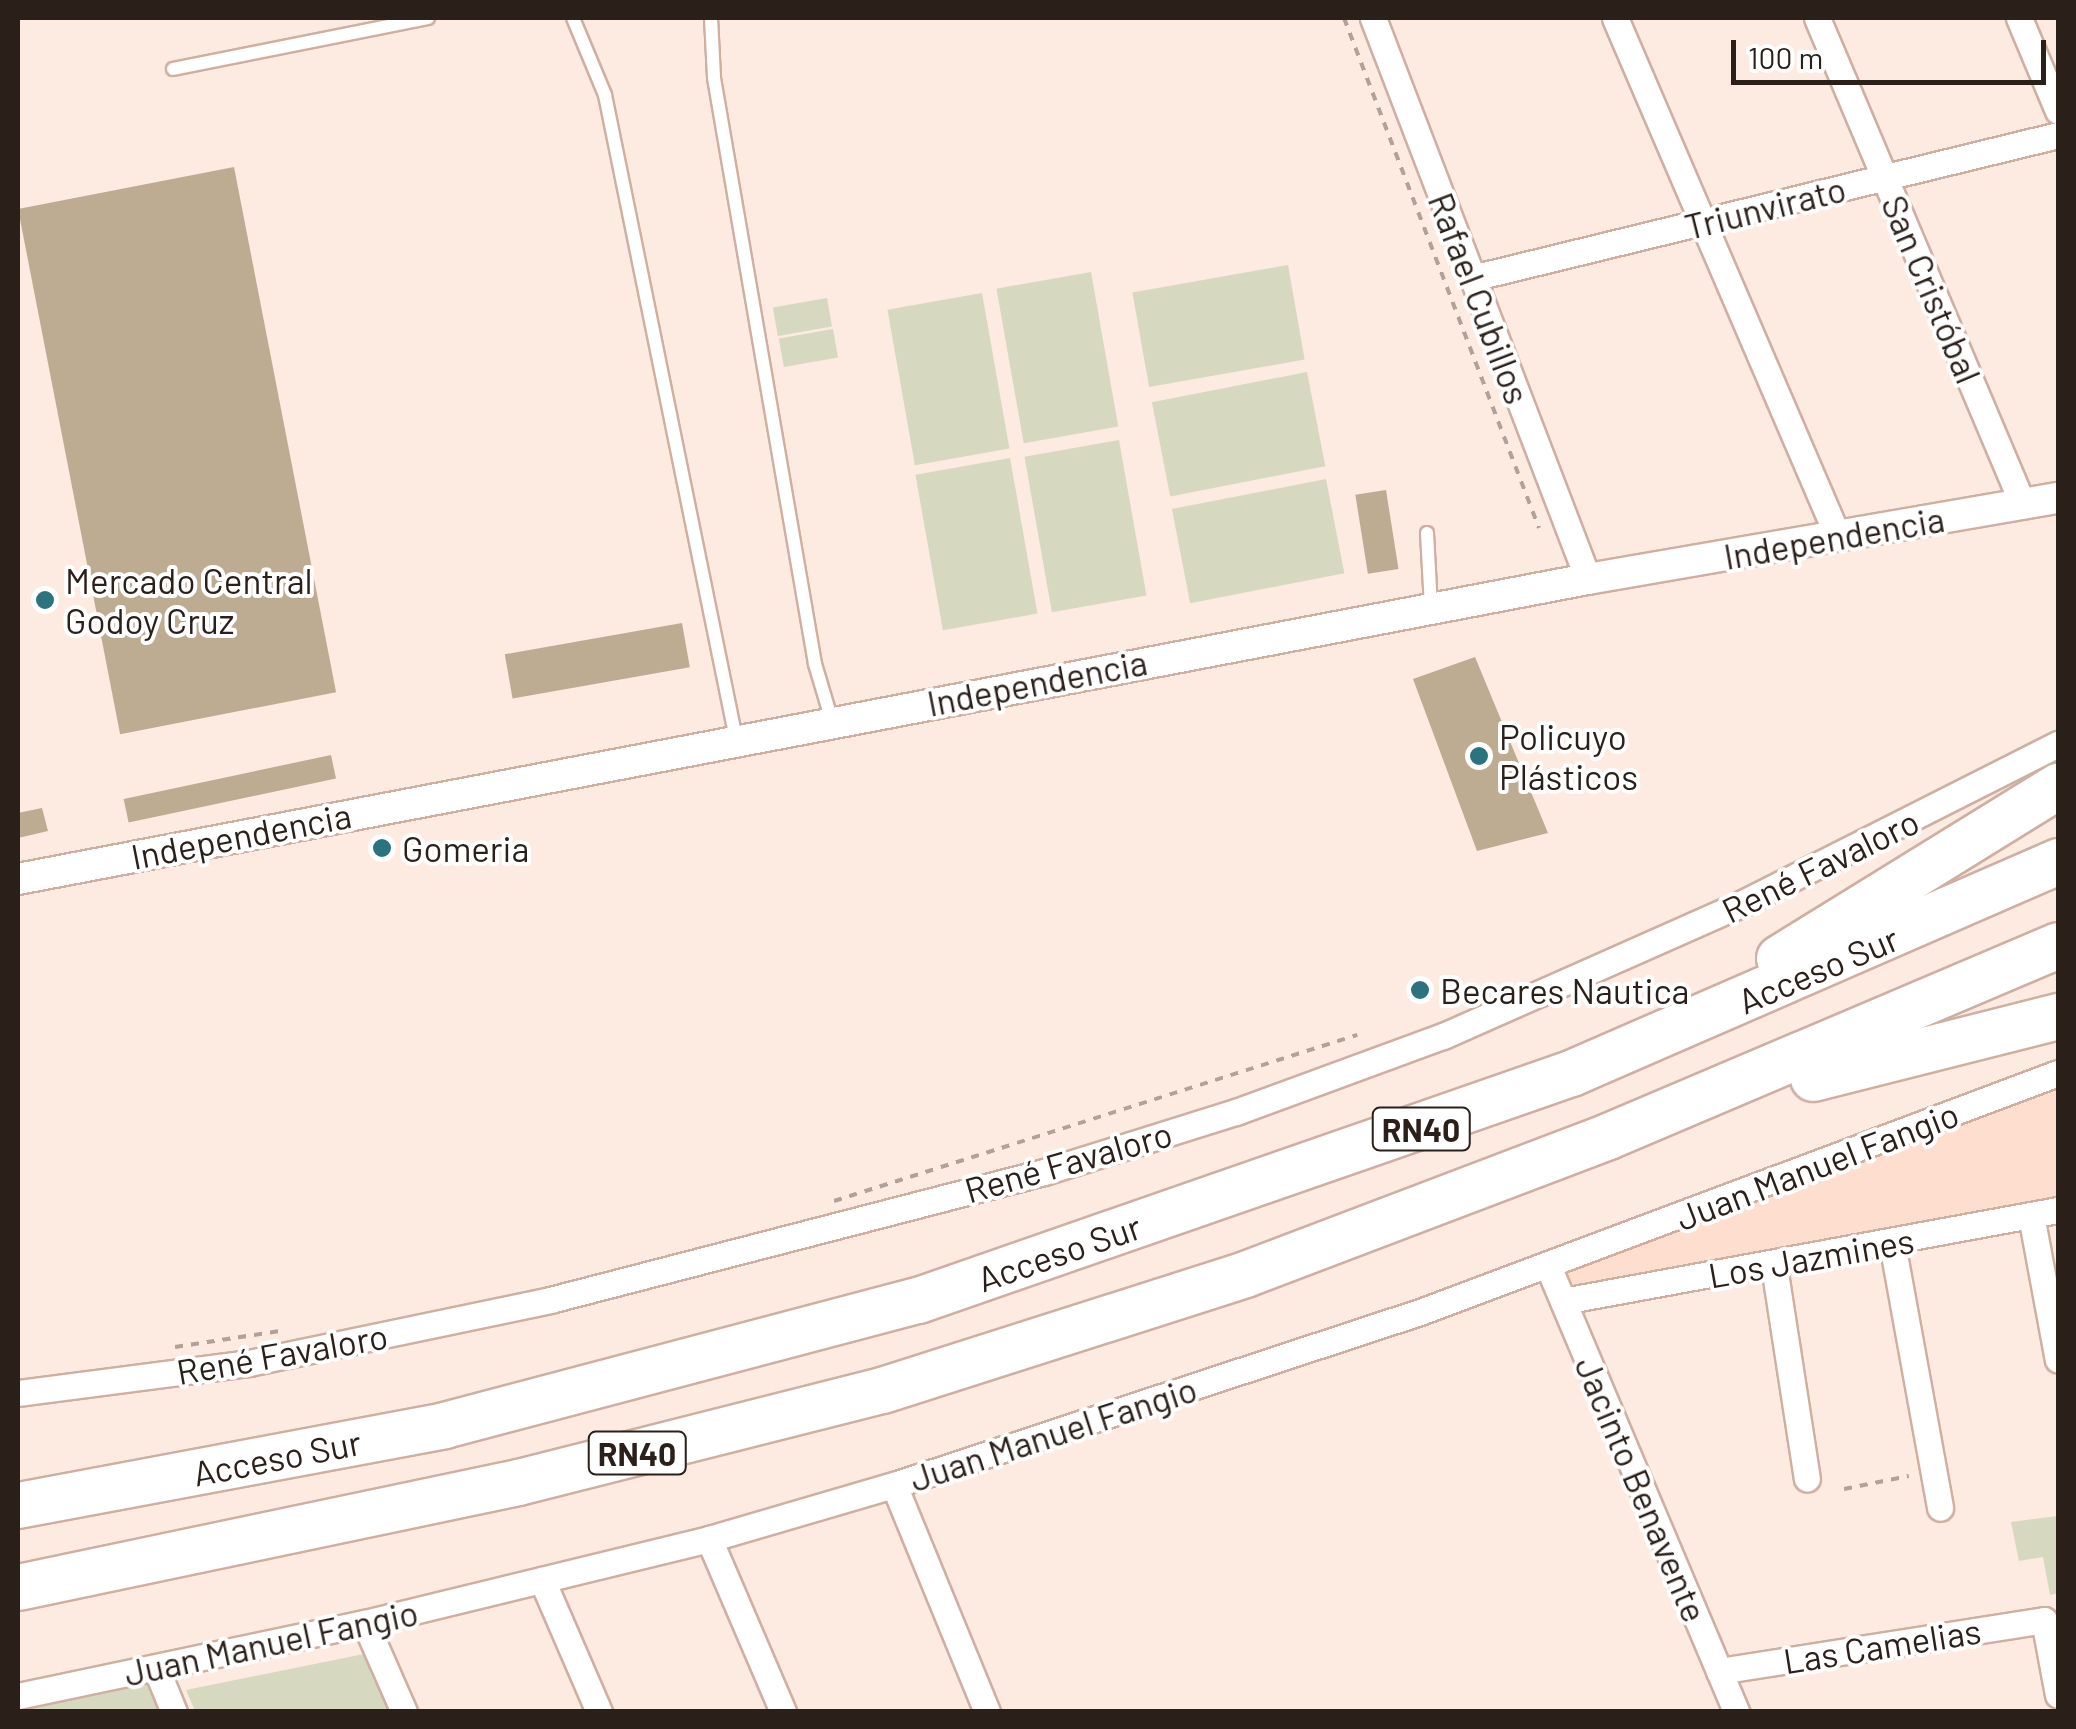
<!DOCTYPE html>
<html>
<head>
<meta charset="utf-8">
<style>
  body { margin:0 }
  #map { position:relative; width:2076px; height:1729px; overflow:hidden; background:#fdeae1; font-family:Barlow,sans-serif }
  div>[style] { position:absolute }
  [style*='--x'] { left:calc(var(--x)*1px); top:calc(var(--y)*1px); width:calc(var(--w)*1px); rotate:calc(var(--a)*1deg) }
  .built>* { inset:0; background:#fddecf }
  .green>* { inset:0; background:#d6d9bf; transform-origin:0 0 }
  .building>* { inset:0; background:#bdac92; transform-origin:0 0 }
  .path>* { height:4px; margin-top:-2px; transform-origin:0; background:repeating-linear-gradient(90deg,#b2a199 0 8px,transparent 0 16px) }
  .roads { filter:drop-shadow(2px 0 #ceafa1) drop-shadow(-2px 0 #ceafa1) drop-shadow(0 2px #ceafa1) drop-shadow(0 -2px #ceafa1) }
  .service>* { height:12px; margin:-6px; padding:0 6px; transform-origin:6px; border-radius:6px; background:#fff }
  .minor>* { height:25px; margin:-12.5px; padding:0 12.5px; transform-origin:12.5px; border-radius:12.5px; background:#fff }
  .tertiary>* { height:30px; margin:-15px; padding:0 15px; transform-origin:15px; border-radius:15px; background:#fff }
  .motorway>* { height:45px; margin:-22.5px; padding:0 22.5px; transform-origin:22.5px; border-radius:22.5px; background:#fff }
  .dots>* { width:28px; height:28px; translate:-50% -50%; box-sizing:border-box; border:5px solid #fff; border-radius:50% }
  span { translate:-50% -50%; white-space:nowrap; text-align:center; line-height:1.15; -webkit-text-stroke:8px #fff; paint-order:stroke }
  .shield-label span { padding:2px 8px; background:#fff; border:2px solid; border-radius:8px; -webkit-text-stroke-width:0 }
  .shield-label { font-size:32px; color:#2b1f1a; font-weight:700 }
  .street-label { font-size:35px; color:#2b1f1a }
  .poi-label { font-size:35px; color:#2b1f1a }
  .left { translate:0 -50%; text-align:left }
  .frame { position:absolute; inset:0; border:20px solid #2b1f1a; pointer-events:none }
  .scale { position:absolute; left:1731px; top:40px; width:315px; height:45px; box-sizing:border-box; border:5px solid #2b1f1a; border-top:0; padding-left:12px; font-size:30px; line-height:35px; white-space:nowrap; color:#2b1f1a; -webkit-text-stroke:8px #fff; paint-order:stroke }
</style>
</head>
<body>
<div id="map">
  <div class="built">
    <i style="clip-path:polygon(2058px 1073px,2058px 1210px,1563px 1301px,1548px 1266px)"></i>
  </div>
  <div class="green">
    <i style="left:1288px;top:265px;width:96px;height:158px;rotate:80deg"></i>
    <i style="left:1091px;top:272px;width:157px;height:96px;rotate:80deg"></i>
    <i style="left:982px;top:293px;width:158px;height:96px;rotate:80deg"></i>
    <i style="left:827px;top:298px;width:29px;height:55px;rotate:80deg"></i>
    <i style="left:833px;top:329px;width:29px;height:55px;rotate:80deg"></i>
    <i style="left:1307px;top:372px;width:96px;height:158px;rotate:79deg"></i>
    <i style="left:1119px;top:440px;width:158px;height:96px;rotate:80deg"></i>
    <i style="left:1010px;top:458px;width:158px;height:96px;rotate:80deg"></i>
    <i style="left:1326px;top:479px;width:96px;height:157px;rotate:79deg"></i>
    <i style="clip-path:polygon(2058px 1516px,2058px 1593px,2050px 1595px,2043px 1557px,2019px 1561px,2011px 1522px)"></i>
    <i style="clip-path:polygon(364px 1654px,388px 1711px,195px 1711px,186px 1690px)"></i>
    <i style="clip-path:polygon(156px 1668px,174px 1712px,18px 1712px,18px 1696px)"></i>
  </div>
  <div class="building">
    <i style="left:234px;top:167px;width:535px;height:220px;rotate:79deg"></i>
    <i style="left:1386px;top:490px;width:80px;height:31px;rotate:81deg"></i>
    <i style="left:682px;top:623px;width:45px;height:180px;rotate:80deg"></i>
    <i style="clip-path:polygon(1475px 657px,1548px 833px,1477px 851px,1413px 679px)"></i>
    <i style="left:331px;top:755px;width:24px;height:212px;rotate:78deg"></i>
    <i style="clip-path:polygon(42px 808px,48px 831px,18px 838px,18px 813px)"></i>
  </div>
  <div class="path">
    <i style="--x:1344;--y:18;--w:546;--a:69.08"></i>
    <i style="--x:834;--y:1201;--w:549;--a:-17.61"></i>
    <i style="--x:175;--y:1347;--w:106;--a:-8.7"></i>
    <i style="--x:1844;--y:1489;--w:66;--a:-11.3"></i>
  </div>
  <div class="roads">
    <div class="service">
      <i style="--x:573;--y:18;--w:83;--a:67.4"></i>
      <i style="--x:605;--y:95;--w:657;--a:78.5"></i>
      <i style="--x:711;--y:18;--w:60;--a:87.1"></i>
      <i style="--x:714;--y:78;--w:595;--a:80.22"></i>
      <i style="--x:815;--y:664;--w:59;--a:73.4"></i>
      <i style="--x:173;--y:69;--w:260;--a:-11.3"></i>
      <i style="--x:1427;--y:533;--w:74;--a:86.9"></i>
    </div>
    <div class="minor">
      <i style="--x:1373;--y:18;--w:601;--a:69.03"></i>
      <i style="--x:1615;--y:18;--w:565;--a:66.75"></i>
      <i style="--x:1817;--y:18;--w:529;--a:67.07"></i>
      <i style="--x:2019;--y:18;--w:101;--a:67.2"></i>
      <i style="--x:1472;--y:278;--w:603;--a:-13.71"></i>
      <i style="--x:2031;--y:1215;--w:147;--a:79.5"></i>
      <i style="--x:1892;--y:1243;--w:269;--a:79.7"></i>
      <i style="--x:1548;--y:1266;--w:484;--a:67.1"></i>
      <i style="--x:1774;--y:1266;--w:215;--a:81.2"></i>
      <i style="--x:1563;--y:1301;--w:503;--a:-10.42"></i>
      <i style="--x:18;--y:1393;--w:233;--a:-7.4"></i>
      <i style="--x:249;--y:1363;--w:308;--a:-11.8"></i>
      <i style="--x:550;--y:1300;--w:510;--a:-14.53"></i>
      <i style="--x:1044;--y:1172;--w:201;--a:-17.4"></i>
      <i style="--x:1236;--y:1112;--w:221;--a:-20.2"></i>
      <i style="--x:1443;--y:1036;--w:330;--a:-23.9"></i>
      <i style="--x:1745;--y:902;--w:351;--a:-26.8"></i>
      <i style="--x:894;--y:1485;--w:245;--a:67.7"></i>
      <i style="--x:709;--y:1539;--w:188;--a:66.8"></i>
      <i style="--x:542;--y:1580;--w:144;--a:66.6"></i>
      <i style="--x:365;--y:1623;--w:97;--a:66.3"></i>
      <i style="--x:156;--y:1668;--w:48;--a:67.8"></i>
      <i style="--x:1719;--y:1671;--w:329;--a:-8.9"></i>
      <i style="--x:2044;--y:1620;--w:76;--a:79.4"></i>
      <i style="--x:18;--y:1696;--w:355;--a:-11.9"></i>
      <i style="--x:365;--y:1623;--w:354;--a:-13.7"></i>
      <i style="--x:709;--y:1539;--w:193;--a:-16.3"></i>
      <i style="--x:894;--y:1485;--w:554;--a:-18.21"></i>
      <i style="--x:1420;--y:1312;--w:681;--a:-20.54"></i>
    </div>
    <div class="tertiary">
      <i style="--x:18;--y:879;--w:1598;--a:-10.82"></i>
      <i style="--x:1588;--y:579;--w:477;--a:-9.8"></i>
    </div>
    <div class="motorway">
      <i style="--x:1779;--y:958;--w:328;--a:-31.7"></i>
      <i style="--x:1813;--y:1078;--w:253;--a:-14.2"></i>
      <i style="--x:18;--y:1505;--w:433;--a:-10.6"></i>
      <i style="--x:444;--y:1425;--w:490;--a:-14.8"></i>
      <i style="--x:918;--y:1300;--w:691;--a:-19.17"></i>
      <i style="--x:1571;--y:1073;--w:531;--a:-23.52"></i>
      <i style="--x:18;--y:1587;--w:511;--a:-11.86"></i>
      <i style="--x:518;--y:1482;--w:375;--a:-14.2"></i>
      <i style="--x:882;--y:1390;--w:381;--a:-17.7"></i>
      <i style="--x:1245;--y:1274;--w:388;--a:-20.8"></i>
      <i style="--x:1608;--y:1136;--w:489;--a:-23"></i>
    </div>
  </div>
  <div class="dots">
    <i style="left:45px;top:600px;background:#2c7380"></i>
    <i style="left:1479px;top:756px;background:#2c7380"></i>
    <i style="left:382px;top:848px;background:#2c7380"></i>
    <i style="left:1420px;top:990px;background:#2c7380"></i>
  </div>
  <div class="shield-label">
    <span style="left:1421px;top:1129px">RN40</span>
    <span style="left:637px;top:1453px">RN40</span>
  </div>
  <div class="street-label">
    <span style="left:1765px;top:207px;rotate:-14deg">Triunvirato</span>
    <span style="left:1932px;top:289px;rotate:67deg">San Cristóbal</span>
    <span style="left:1480px;top:298px;rotate:69deg">Rafael Cubillos</span>
    <span style="left:1834px;top:537px;rotate:-10deg">Independencia</span>
    <span style="left:1037px;top:682px;rotate:-11deg">Independencia</span>
    <span style="left:241px;top:835px;rotate:-11deg">Independencia</span>
    <span style="left:1820px;top:865px;rotate:-26deg">René Favaloro</span>
    <span style="left:1818px;top:969px;rotate:-23deg">Acceso Sur</span>
    <span style="left:1068px;top:1161px;rotate:-16deg">René Favaloro</span>
    <span style="left:1817px;top:1165px;rotate:-21deg">Juan Manuel Fangio</span>
    <span style="left:1059px;top:1252px;rotate:-19deg">Acceso Sur</span>
    <span style="left:1811px;top:1257px;rotate:-10deg">Los Jazmines</span>
    <span style="left:282px;top:1353px;rotate:-10deg">René Favaloro</span>
    <span style="left:1053px;top:1433px;rotate:-18deg">Juan Manuel Fangio</span>
    <span style="left:277px;top:1457px;rotate:-11deg">Acceso Sur</span>
    <span style="left:1642px;top:1489px;rotate:67deg">Jacinto Benavente</span>
    <span style="left:271px;top:1642px;rotate:-12deg">Juan Manuel Fangio</span>
    <span style="left:1882px;top:1645px;rotate:-9deg">Las Camelias</span>
  </div>
  <div class="poi-label">
    <span class="left" style="left:65px;top:600px">Mercado Central<br>Godoy Cruz</span>
    <span class="left" style="left:1499px;top:756px">Policuyo<br>Plásticos</span>
    <span class="left" style="left:402px;top:848px">Gomeria</span>
    <span class="left" style="left:1440px;top:990px">Becares Nautica</span>
  </div>
  <div class="frame"></div>
  <div class="scale">100 m</div>
</div>
</body>
</html>
